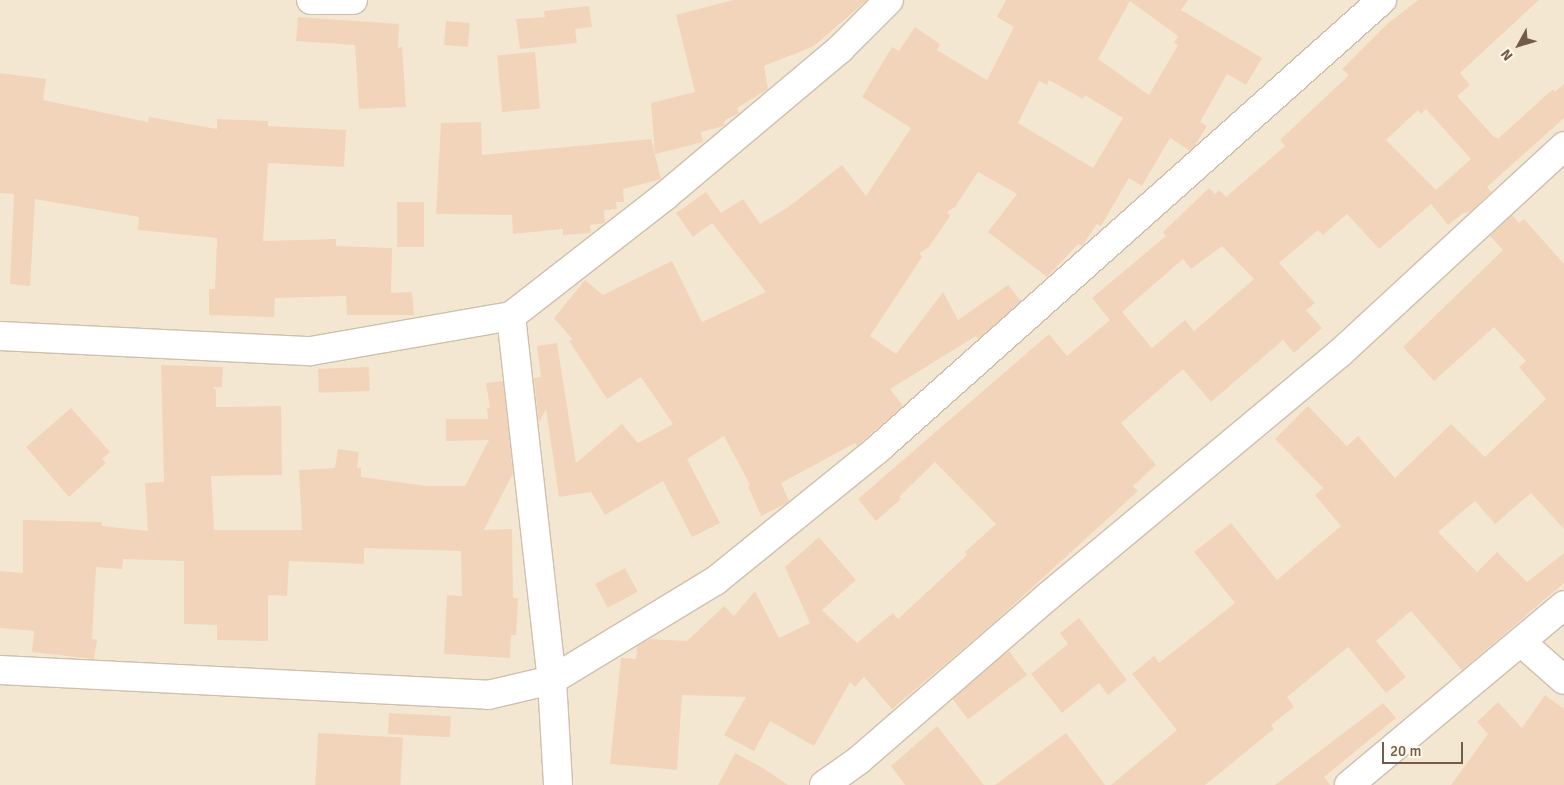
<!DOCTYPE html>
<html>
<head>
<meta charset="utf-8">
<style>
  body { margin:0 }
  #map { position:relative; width:1564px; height:785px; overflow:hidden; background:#fcf4e3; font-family:Signika,sans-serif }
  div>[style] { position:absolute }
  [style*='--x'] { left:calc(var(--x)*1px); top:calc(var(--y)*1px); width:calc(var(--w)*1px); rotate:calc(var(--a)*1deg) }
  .residential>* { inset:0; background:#f4e7d1; transform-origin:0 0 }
  .building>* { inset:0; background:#f2d4ba; transform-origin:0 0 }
  .roads { filter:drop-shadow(1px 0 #d0bfad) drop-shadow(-1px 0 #d0bfad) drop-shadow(0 1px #d0bfad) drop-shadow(0 -1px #d0bfad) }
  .minor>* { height:28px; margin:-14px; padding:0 14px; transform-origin:14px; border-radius:14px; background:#fff }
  span { translate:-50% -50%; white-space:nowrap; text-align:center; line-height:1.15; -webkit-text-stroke:4.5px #fff8e9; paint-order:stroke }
  .north { position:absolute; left:1494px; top:20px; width:50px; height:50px; -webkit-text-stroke:4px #fff8e9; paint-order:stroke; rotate:231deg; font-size:14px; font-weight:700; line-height:20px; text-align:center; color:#745b49 }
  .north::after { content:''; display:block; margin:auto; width:18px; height:22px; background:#745b49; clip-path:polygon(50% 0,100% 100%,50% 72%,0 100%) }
  .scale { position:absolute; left:1382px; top:742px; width:81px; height:22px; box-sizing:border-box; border:2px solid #745b49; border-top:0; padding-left:6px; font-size:15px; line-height:18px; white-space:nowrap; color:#745b49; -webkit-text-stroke:4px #fff8e9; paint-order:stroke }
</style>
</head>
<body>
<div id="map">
  <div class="residential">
    <i style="left:0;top:0;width:1564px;height:785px"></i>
  </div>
  <div class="building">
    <i style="clip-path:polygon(733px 0,867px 0,814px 46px,764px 66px,768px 89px,737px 108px,739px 113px,725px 120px,724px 126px,701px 132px,703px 142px,655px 154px,651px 103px,695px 92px,676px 15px)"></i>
    <i style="clip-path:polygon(evenodd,1006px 0,1188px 0,1181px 10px,1262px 58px,1246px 85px,1227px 74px,1200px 122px,1207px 126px,1194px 147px,1190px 151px,1170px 138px,1142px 186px,1129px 178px,1101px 226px,1097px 224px,1082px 246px,1078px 244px,1047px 277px,988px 232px,1017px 194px,978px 172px,955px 207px,947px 212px,950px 216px,929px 247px,920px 253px,922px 257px,870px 336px,896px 354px,943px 292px,958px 320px,1008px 285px,1021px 301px,978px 339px,976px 336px,890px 389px,903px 406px,857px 446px,855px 443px,781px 483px,789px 501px,785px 504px,761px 516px,748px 486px,750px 485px,724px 436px,687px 459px,720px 523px,692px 537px,663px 481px,605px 515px,591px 492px,559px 497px,546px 409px,539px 423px,534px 378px,541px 377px,537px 346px,557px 343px,576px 463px,622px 424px,638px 443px,673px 424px,641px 377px,607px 399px,569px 341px,573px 340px,554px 318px,585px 280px,603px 295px,672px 261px,702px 322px,766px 292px,712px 223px,693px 237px,676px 213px,706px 192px,721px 213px,743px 199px,760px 224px,787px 208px,842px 165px,866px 196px,911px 128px,862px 97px,892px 47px,899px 51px,915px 27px,940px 44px,937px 50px,987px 80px,1014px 27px,997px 17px,1006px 0,1130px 1px,1178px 36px,1174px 43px,1178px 45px,1149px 95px,1098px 59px,1130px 1px,1006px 0,1049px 80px,1083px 99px,1085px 95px,1123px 118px,1093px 168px,1018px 123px,1039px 81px,1047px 85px,1049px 80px)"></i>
    <i style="clip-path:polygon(evenodd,1418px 0,1539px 0,1460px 73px,1470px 85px,1457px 96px,1494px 137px,1499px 138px,1553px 89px,1555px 92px,1564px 84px,1564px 118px,1487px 187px,1491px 192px,1470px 212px,1463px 213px,1448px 225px,1431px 204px,1379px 249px,1347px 214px,1323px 235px,1318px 230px,1279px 263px,1315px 303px,1306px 310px,1322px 328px,1294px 353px,1283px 340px,1211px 402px,1183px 369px,1121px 423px,1156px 465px,1133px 486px,1138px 491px,990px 626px,892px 709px,864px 677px,855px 687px,850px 682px,814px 746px,770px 721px,754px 751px,724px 735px,746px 697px,682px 695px,677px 770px,610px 764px,621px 658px,636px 659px,637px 646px,650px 639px,687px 641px,724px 606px,734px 616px,755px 591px,779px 638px,810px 623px,785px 567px,819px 537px,856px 580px,822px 610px,857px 643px,893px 613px,898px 619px,967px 555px,965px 552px,996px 524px,935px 462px,899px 497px,901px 499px,876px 521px,858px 499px,1049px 334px,1067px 356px,1110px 320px,1092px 298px,1166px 236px,1163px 232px,1209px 188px,1215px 194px,1219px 190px,1226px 197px,1285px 146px,1280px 140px,1349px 75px,1342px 69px,1386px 25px,1418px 0,1426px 109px,1471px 159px,1436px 190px,1386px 140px,1418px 110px,1421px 114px,1426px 109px,1418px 0,1222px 246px,1254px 279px,1194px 331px,1185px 320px,1152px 348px,1122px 312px,1183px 259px,1191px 269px,1222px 246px)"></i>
    <i style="clip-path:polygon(589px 6px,592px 27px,575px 29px,577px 43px,520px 49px,516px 19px,545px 17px,544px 11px)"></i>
    <i style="clip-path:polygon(298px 17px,399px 24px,398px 48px,402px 47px,406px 107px,359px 109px,355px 45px,296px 41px)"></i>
    <i style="left:446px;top:21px;width:24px;height:24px;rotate:5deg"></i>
    <i style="left:535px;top:52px;width:57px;height:38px;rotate:85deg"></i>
    <i style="clip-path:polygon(0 73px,46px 79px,43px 100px,148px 122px,149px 117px,217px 129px,217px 119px,268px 121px,268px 126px,346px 130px,344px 167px,268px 163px,263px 241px,336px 239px,336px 246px,392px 248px,391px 293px,412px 292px,414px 315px,347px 315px,346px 296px,275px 298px,274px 317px,209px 315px,209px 289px,215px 289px,217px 238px,138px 230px,139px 217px,35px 199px,30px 286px,10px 284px,14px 194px,0 193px)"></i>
    <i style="clip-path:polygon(481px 122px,482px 155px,651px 139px,661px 179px,623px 189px,624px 202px,616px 202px,617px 209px,604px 210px,605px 223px,590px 225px,591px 233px,563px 235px,563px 229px,513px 234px,512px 215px,436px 214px,441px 123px)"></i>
    <i style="left:397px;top:202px;width:27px;height:45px"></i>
    <i style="clip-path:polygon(1512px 215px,1519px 223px,1524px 219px,1564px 264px,1564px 529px,1531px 493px,1495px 524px,1475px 501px,1438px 532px,1477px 572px,1497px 552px,1527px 582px,1564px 553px,1564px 583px,1462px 670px,1411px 611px,1376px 641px,1406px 677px,1386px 693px,1348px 647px,1287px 697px,1294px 707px,1271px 725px,1274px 729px,1205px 785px,1111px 785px,1177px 730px,1132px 674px,1154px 656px,1159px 663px,1235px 603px,1194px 552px,1231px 523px,1277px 580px,1341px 526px,1315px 495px,1323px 488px,1275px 439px,1308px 406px,1347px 446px,1358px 436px,1395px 478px,1451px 424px,1485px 457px,1546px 399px,1519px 367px,1526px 361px,1494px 327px,1434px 381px,1403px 347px,1503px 250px,1490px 236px)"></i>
    <i style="clip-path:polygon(161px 365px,223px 367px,222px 387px,213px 387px,216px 390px,216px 407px,281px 406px,282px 475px,211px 476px,214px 530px,302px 530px,299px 470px,335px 468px,338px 449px,359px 452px,357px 468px,361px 467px,361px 477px,427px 486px,465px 486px,489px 440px,446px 441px,446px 419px,488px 419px,487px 408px,490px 408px,486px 383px,503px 381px,513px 473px,484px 530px,512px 529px,513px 598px,518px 598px,516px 635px,511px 635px,510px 658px,444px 654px,447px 595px,462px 596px,461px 551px,364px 548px,364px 564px,289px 561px,287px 596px,268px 595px,268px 641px,217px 640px,217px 625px,184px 624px,184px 561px,123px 559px,122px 569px,96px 567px,92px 639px,97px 640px,94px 659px,32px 652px,34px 631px,0 628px,0 571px,23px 573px,23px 520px,102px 522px,102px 526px,148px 531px,145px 483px,164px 482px)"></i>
    <i style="left:369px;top:367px;width:24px;height:51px;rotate:88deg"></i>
    <i style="clip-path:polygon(71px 408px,110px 452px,102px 459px,106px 463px,69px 497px,26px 447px)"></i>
    <i style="left:625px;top:568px;width:27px;height:34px;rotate:62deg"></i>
    <i style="clip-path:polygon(1079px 618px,1127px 680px,1108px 695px,1099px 683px,1062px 713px,1031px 674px,1068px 644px,1060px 633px)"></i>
    <i style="left:1009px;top:651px;width:30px;height:74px;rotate:53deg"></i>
    <i style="clip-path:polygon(1545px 695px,1564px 709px,1564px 785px,1451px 785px,1488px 734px,1477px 722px,1498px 702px,1522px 728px)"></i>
    <i style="clip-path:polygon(1383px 703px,1396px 718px,1324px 777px,1330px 785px,1275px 785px)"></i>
    <i style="left:389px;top:713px;width:62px;height:21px;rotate:3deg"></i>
    <i style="clip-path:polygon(937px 726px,984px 785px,905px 785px,891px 766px)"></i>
    <i style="left:318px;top:733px;width:85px;height:52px;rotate:3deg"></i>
    <i style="clip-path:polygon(1066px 733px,1105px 785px,995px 785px)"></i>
    <i style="clip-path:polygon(735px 753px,763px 768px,788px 785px,718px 785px)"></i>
  </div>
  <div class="roads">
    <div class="minor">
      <i style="--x:311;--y:0;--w:42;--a:0"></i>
      <i style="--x:511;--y:316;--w:366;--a:83.6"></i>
      <i style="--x:552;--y:680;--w:105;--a:86.7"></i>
      <i style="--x:0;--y:336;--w:311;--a:2.8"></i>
      <i style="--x:311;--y:351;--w:203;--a:-9.9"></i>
      <i style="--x:511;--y:316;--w:195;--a:-37.9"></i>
      <i style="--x:665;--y:196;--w:229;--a:-40"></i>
      <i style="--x:840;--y:49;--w:69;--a:-45"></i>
      <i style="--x:1521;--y:642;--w:57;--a:41.5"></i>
      <i style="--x:0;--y:670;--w:489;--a:2.9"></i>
      <i style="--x:488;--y:695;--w:66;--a:-13.2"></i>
      <i style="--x:552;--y:680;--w:191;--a:-31.3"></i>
      <i style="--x:715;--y:581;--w:210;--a:-39"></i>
      <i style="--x:878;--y:449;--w:675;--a:-41.7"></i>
      <i style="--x:824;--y:785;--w:43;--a:-35.5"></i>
      <i style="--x:859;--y:760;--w:249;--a:-40.9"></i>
      <i style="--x:1047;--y:597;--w:381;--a:-39.8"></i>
      <i style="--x:1340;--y:353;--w:305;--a:-42.7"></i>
      <i style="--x:1349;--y:785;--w:280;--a:-39.9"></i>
    </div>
  </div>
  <div class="north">N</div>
  <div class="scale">20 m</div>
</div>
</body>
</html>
